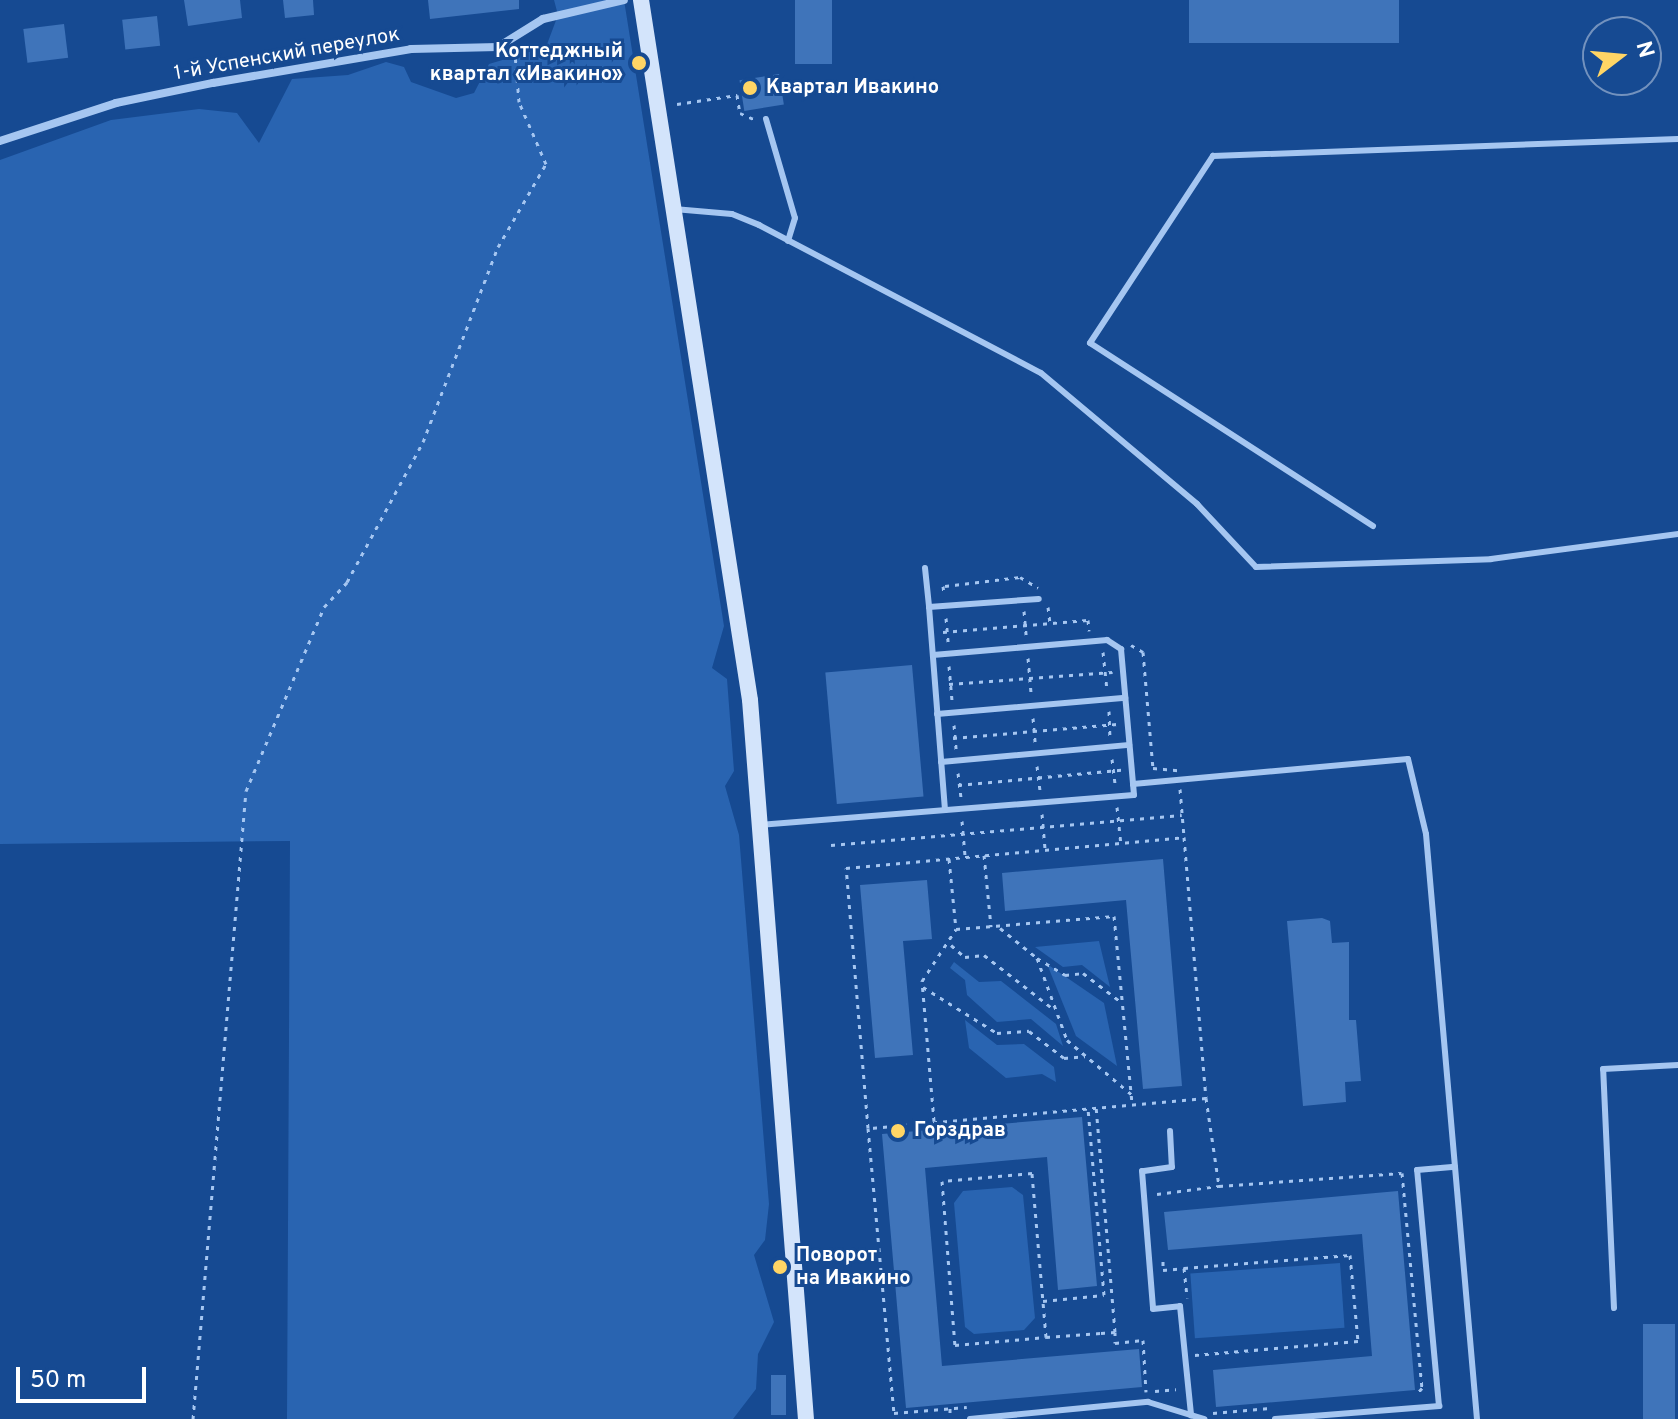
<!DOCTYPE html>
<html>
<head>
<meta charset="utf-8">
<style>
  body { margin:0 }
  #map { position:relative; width:1678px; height:1419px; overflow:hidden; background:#164a92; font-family:Overpass,sans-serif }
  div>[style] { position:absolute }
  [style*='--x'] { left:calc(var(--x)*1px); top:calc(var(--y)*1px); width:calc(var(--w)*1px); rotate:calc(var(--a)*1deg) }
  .green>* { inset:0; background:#2964b1; transform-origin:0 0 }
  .building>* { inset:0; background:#3f74ba; transform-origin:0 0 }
  .path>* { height:3px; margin-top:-1.5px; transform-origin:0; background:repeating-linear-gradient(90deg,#a5c6f1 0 4px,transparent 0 10px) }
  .service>* { height:6px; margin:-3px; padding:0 3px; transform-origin:3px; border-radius:3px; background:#a5c6f1 }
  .minor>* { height:8px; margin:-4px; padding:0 4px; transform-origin:4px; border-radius:4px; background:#a5c6f1 }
  .secondary>* { height:16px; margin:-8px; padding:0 8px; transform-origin:8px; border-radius:8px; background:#d3e4fb }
  .dots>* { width:22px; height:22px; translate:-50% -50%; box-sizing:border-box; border:4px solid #164a92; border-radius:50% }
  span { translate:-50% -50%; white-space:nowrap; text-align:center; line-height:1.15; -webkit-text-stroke:6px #164a92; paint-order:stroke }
  .poi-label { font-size:20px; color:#fff; font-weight:700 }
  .right { translate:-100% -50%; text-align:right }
  .left { translate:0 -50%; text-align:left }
  .street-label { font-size:20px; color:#fff }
  .north { position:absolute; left:1582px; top:16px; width:80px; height:80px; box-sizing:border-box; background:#164a92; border:2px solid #7392be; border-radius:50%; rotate:74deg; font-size:22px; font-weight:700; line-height:32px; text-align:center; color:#fff }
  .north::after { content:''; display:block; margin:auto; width:28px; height:36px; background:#ffd565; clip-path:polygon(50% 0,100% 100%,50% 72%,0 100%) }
  .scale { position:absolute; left:16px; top:1367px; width:130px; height:36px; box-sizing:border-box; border:4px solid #fff; border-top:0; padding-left:10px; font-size:24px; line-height:28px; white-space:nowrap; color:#fff; -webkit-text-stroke:6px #164a92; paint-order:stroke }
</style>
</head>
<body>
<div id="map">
  <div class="green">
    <i style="clip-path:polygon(554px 0,624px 0,724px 626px,712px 668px,727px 679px,734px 771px,725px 786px,739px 835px,769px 1204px,765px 1240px,754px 1255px,774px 1322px,758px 1354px,756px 1389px,733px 1419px,287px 1419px,290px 841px,0 844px,0 160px,111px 120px,199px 109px,237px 113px,259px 143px,292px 79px,348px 75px,386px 62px,404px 67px,411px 82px,456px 98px,474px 93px,489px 64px,546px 47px,558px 15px)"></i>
    <i style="clip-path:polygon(1099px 941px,1110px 987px,1082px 965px,1063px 967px,1035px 947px)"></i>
    <i style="clip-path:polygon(954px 962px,979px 982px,1001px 981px,1056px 1024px,1063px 1046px,1031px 1019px,997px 1022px,967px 995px,965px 980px,950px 968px)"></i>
    <i style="clip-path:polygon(1047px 964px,1104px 1003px,1117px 1066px,1076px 1036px)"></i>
    <i style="clip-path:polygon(965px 1020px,997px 1045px,1024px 1044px,1054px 1067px,1056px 1082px,1042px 1074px,1006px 1078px,969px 1048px)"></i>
    <i style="clip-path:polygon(1012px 1187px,1023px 1195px,1035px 1318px,1024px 1330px,974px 1334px,965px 1327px,954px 1203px,963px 1191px)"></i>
    <i style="left:1340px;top:1263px;width:65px;height:150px;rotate:86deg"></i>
  </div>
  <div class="building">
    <i style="clip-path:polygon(184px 0,240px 0,242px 18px,188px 26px)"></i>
    <i style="clip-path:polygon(283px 0,313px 0,314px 15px,285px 18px)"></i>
    <i style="clip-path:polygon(428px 0,519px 0,519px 9px,430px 19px)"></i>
    <i style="left:795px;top:0;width:37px;height:64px"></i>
    <i style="left:1189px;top:0;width:210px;height:43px"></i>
    <i style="left:157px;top:16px;width:30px;height:35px;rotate:84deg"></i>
    <i style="left:64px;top:24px;width:34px;height:41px;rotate:83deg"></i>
    <i style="left:779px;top:74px;width:31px;height:40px;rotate:81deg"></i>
    <i style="left:912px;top:665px;width:132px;height:87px;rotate:85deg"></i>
    <i style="clip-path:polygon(1163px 859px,1182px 1086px,1143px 1089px,1126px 900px,1005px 911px,1002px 873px)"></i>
    <i style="clip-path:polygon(927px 880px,932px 939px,903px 941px,913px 1055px,875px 1058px,860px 885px)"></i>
    <i style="clip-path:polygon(1322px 918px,1330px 921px,1332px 943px,1349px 942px,1349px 1020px,1356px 1020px,1361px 1081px,1345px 1082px,1346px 1102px,1303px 1106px,1287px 921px)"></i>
    <i style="clip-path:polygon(1082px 1117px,1097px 1286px,1058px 1290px,1047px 1157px,925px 1168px,942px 1366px,1139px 1349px,1142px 1387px,906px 1408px,882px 1134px)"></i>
    <i style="clip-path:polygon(1398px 1191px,1415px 1390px,1216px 1407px,1213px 1370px,1372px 1356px,1362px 1234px,1168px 1250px,1164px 1212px)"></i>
    <i style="left:1643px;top:1324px;width:32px;height:95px"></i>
    <i style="left:771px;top:1375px;width:15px;height:40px"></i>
  </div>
  <div class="path">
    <i style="--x:677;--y:104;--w:61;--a:-8.5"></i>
    <i style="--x:737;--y:95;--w:18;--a:81"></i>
    <i style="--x:740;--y:113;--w:17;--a:24"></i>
    <i style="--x:943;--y:586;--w:8;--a:83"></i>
    <i style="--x:945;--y:586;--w:76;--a:-6.8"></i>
    <i style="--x:1020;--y:577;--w:21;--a:31"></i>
    <i style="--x:1048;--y:607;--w:16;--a:83"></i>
    <i style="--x:1024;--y:611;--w:24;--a:85"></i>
    <i style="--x:946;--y:618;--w:24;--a:85"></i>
    <i style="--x:943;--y:632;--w:145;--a:-4.7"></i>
    <i style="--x:1088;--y:620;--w:11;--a:85"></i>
    <i style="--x:1131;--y:645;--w:14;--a:30"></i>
    <i style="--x:1143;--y:652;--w:116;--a:85.1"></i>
    <i style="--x:1153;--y:768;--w:25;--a:5"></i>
    <i style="--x:1103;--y:652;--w:36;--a:84"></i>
    <i style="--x:1028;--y:658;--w:37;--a:85"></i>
    <i style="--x:949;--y:666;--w:36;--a:85"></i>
    <i style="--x:949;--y:684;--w:164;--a:-4.2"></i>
    <i style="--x:1109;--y:711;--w:25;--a:88"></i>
    <i style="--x:1033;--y:718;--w:25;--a:85"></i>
    <i style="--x:954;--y:725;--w:25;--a:85"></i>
    <i style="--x:953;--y:738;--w:165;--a:-4.9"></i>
    <i style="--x:1112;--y:759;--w:24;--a:83"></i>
    <i style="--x:1037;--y:766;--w:24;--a:83"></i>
    <i style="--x:958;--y:773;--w:24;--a:83"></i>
    <i style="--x:958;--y:785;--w:164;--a:-5.3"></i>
    <i style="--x:1180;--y:789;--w:48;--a:85.2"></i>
    <i style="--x:1117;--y:807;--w:36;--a:84"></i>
    <i style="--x:1042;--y:814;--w:36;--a:85"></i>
    <i style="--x:962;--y:821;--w:36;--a:85"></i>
    <i style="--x:1184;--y:837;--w:262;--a:85.2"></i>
    <i style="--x:1206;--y:1098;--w:339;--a:174.9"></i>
    <i style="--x:868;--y:1128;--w:261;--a:-94.8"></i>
    <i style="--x:846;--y:868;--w:339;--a:-5.2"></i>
    <i style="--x:831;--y:845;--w:352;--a:-4.9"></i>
    <i style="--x:984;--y:855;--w:72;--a:84.4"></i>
    <i style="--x:949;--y:859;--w:70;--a:84.3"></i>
    <i style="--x:956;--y:929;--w:159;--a:-4.7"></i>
    <i style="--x:1114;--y:916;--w:189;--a:84.5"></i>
    <i style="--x:1000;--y:928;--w:48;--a:39"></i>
    <i style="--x:1037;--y:958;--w:87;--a:69.9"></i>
    <i style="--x:1067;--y:1040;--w:84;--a:40.2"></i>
    <i style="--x:951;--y:945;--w:18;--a:41"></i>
    <i style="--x:965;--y:957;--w:19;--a:-6"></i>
    <i style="--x:984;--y:955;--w:86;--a:37.9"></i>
    <i style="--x:1037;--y:958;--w:33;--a:31"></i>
    <i style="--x:1065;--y:975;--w:18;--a:-6"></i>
    <i style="--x:1083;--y:973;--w:48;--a:37.3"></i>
    <i style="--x:923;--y:987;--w:87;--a:31.9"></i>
    <i style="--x:997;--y:1033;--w:32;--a:-4"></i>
    <i style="--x:1029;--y:1031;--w:44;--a:37.6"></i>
    <i style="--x:1064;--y:1058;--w:21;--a:-5"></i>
    <i style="--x:1206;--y:1098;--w:89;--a:81.6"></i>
    <i style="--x:1219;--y:1186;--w:183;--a:-4.1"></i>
    <i style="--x:1402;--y:1173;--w:216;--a:84.7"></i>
    <i style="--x:1422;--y:1388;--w:9;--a:131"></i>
    <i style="--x:934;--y:1121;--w:141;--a:-94.9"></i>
    <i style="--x:922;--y:981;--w:62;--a:-56.8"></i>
    <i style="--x:868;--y:1128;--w:286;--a:84.8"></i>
    <i style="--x:894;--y:1413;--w:73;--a:-4.7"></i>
    <i style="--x:1157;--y:1194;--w:63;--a:-7.4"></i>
    <i style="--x:1163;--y:1261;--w:9;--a:90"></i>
    <i style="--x:1163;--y:1270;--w:21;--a:-5"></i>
    <i style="--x:1184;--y:1268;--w:30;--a:84"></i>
    <i style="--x:1184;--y:1268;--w:167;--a:-4.5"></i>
    <i style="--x:1350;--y:1255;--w:86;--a:84.7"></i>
    <i style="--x:1358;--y:1341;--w:164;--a:175.1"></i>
    <i style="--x:1043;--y:1301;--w:61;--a:-5.6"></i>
    <i style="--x:1104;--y:1295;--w:187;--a:-94.9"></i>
    <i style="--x:1115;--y:1332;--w:11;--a:90"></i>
    <i style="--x:1115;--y:1343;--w:28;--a:-6"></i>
    <i style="--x:1143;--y:1340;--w:52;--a:86.7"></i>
    <i style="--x:1046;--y:1337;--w:165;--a:-94.9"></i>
    <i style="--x:1032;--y:1173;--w:90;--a:174.9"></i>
    <i style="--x:942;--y:1181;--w:165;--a:85.5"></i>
    <i style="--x:955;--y:1345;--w:91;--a:-5"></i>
    <i style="--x:1046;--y:1337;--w:55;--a:-4.2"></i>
    <i style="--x:1101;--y:1333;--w:14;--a:-4"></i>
    <i style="--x:1115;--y:1332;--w:225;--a:-94.8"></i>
    <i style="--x:1155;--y:1391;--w:21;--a:-5"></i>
    <i style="--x:950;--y:1408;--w:11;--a:90"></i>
    <i style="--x:1213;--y:1413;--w:57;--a:-5"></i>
    <i style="--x:193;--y:1419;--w:630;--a:-85.18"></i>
    <i style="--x:246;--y:791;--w:200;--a:-67"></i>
    <i style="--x:324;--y:607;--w:34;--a:-47"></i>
    <i style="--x:347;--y:582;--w:159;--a:-61.5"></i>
    <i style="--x:423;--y:442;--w:209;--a:-69"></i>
    <i style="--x:498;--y:247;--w:96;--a:-60"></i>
    <i style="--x:546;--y:164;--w:68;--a:-113.5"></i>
    <i style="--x:519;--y:102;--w:49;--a:-94.7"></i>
  </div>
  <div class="service">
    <i style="--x:766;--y:119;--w:103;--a:73.7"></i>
    <i style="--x:795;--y:218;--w:24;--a:107"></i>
    <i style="--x:674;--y:209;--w:58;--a:4.9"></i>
    <i style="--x:732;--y:214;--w:29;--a:22"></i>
    <i style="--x:759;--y:225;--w:318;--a:27.7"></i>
    <i style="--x:1041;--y:373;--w:204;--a:40"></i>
    <i style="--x:1197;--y:504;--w:86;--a:46.9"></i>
    <i style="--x:1256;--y:567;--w:235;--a:-1.9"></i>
    <i style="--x:1491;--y:559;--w:189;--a:-7.6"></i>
    <i style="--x:1373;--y:526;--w:337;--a:-147.1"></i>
    <i style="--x:1090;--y:343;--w:224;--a:-56.7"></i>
    <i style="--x:1213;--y:156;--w:465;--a:-2.1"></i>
    <i style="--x:925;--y:568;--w:39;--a:84"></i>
    <i style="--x:933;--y:655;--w:175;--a:-4.9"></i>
    <i style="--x:1107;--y:640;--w:17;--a:33"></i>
    <i style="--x:1121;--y:649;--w:136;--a:84.9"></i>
    <i style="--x:937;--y:714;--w:189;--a:-4.9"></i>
    <i style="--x:941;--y:762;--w:189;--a:-5.2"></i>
    <i style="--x:945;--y:810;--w:204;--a:-94.5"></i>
    <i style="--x:929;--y:607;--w:110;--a:-4.2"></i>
    <i style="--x:760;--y:825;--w:375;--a:-4.6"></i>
    <i style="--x:1134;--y:795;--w:11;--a:-95"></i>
    <i style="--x:1133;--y:784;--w:276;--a:-5.2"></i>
    <i style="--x:1408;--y:759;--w:77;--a:76.5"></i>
    <i style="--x:1426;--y:834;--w:587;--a:85.02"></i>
    <i style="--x:1170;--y:1131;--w:36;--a:87"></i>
    <i style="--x:1172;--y:1167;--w:30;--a:172"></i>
    <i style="--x:1142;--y:1171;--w:138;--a:85.4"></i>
    <i style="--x:1153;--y:1309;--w:27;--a:-6"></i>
    <i style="--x:1180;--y:1306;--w:110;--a:84.2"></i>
    <i style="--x:1614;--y:1308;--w:239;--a:-92.6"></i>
    <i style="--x:1603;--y:1069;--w:75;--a:-3.1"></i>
    <i style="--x:970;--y:1419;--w:179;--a:-5.5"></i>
    <i style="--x:1148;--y:1402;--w:59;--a:16.9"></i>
    <i style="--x:1275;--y:1419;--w:165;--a:-4.5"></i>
    <i style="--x:1439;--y:1406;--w:237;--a:-95.3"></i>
    <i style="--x:1417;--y:1170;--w:38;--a:-5"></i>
  </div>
  <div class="minor">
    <i style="--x:0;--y:141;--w:122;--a:-18.1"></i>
    <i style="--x:116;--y:103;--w:99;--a:-11.7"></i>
    <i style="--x:213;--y:83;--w:201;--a:-9.7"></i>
    <i style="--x:411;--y:49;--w:87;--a:-1.3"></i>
    <i style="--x:498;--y:47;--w:53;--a:-31.9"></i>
    <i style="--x:543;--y:19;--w:83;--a:-13.2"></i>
  </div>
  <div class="secondary">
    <i style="--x:641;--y:0;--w:708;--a:81.15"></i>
    <i style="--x:750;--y:700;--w:721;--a:85.55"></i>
  </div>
  <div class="dots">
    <i style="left:639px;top:63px;background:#ffd565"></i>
    <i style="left:750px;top:88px;background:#ffd565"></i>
    <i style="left:898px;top:1131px;background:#ffd565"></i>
    <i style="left:780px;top:1267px;background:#ffd565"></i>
  </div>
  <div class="poi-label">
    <span class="right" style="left:623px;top:64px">Коттеджный<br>квартал «Ивакино»</span>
    <span class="left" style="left:766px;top:88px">Квартал Ивакино</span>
    <span class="left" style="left:914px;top:1131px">Горздрав</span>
    <span class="left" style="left:796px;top:1268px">Поворот<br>на Ивакино</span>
  </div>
  <div class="street-label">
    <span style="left:287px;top:55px;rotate:-10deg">1-й Успенский переулок</span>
  </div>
  <div class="north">N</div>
  <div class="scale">50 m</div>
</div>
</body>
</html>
